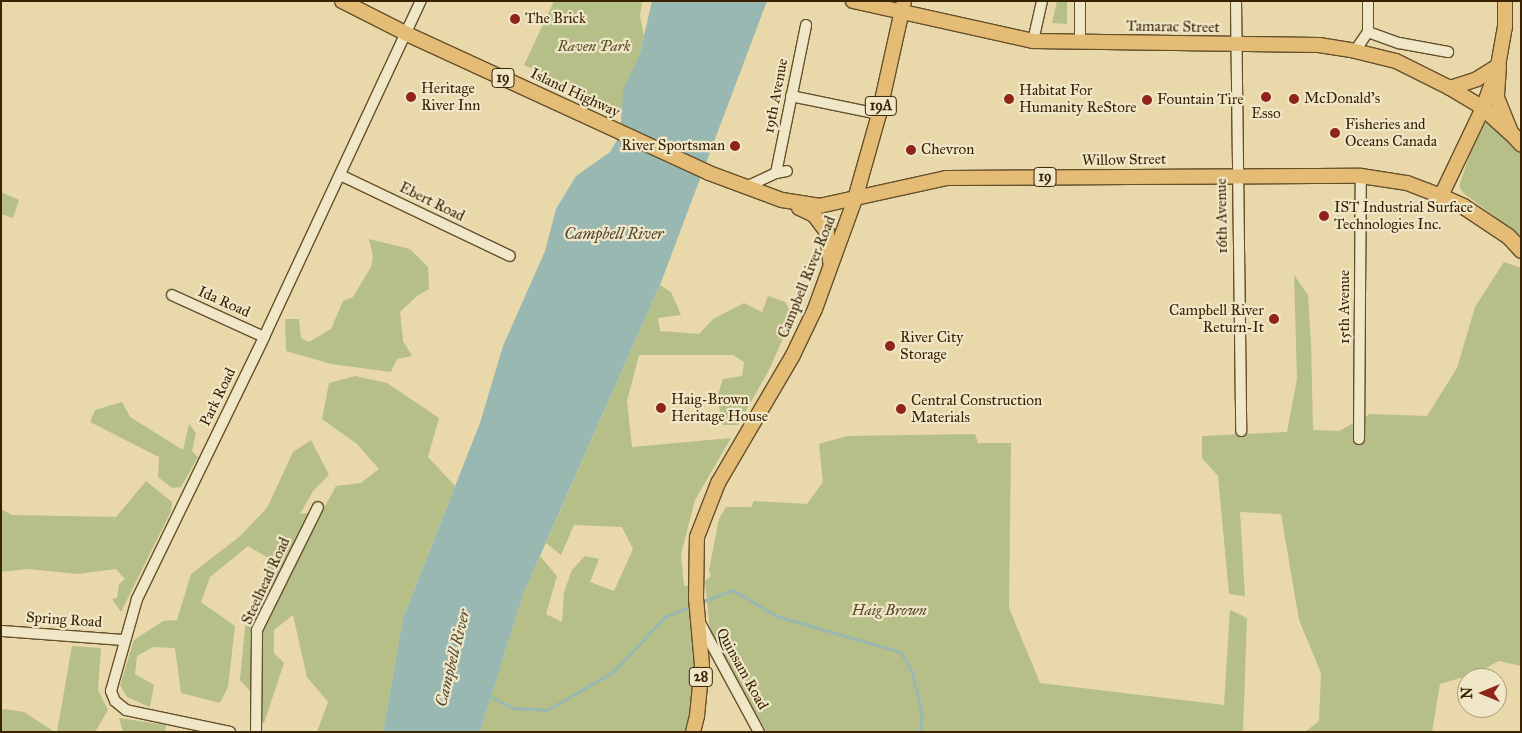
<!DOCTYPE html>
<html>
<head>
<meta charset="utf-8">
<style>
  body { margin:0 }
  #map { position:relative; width:1522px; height:733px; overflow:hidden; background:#e8d8aa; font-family:"IM FELL Great Primer",serif }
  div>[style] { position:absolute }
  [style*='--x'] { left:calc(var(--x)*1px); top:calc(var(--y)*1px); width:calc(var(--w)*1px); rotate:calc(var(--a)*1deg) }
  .green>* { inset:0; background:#b6bf88 }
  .water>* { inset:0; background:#99b8b2 }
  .stream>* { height:2.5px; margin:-1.25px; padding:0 1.25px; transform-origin:1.25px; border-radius:1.25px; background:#99b8b2 }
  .roads { filter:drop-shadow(1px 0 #65502c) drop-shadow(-1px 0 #65502c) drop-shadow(0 1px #65502c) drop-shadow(0 -1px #65502c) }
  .minor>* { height:10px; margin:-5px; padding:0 5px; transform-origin:5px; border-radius:5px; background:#f0e6c8 }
  .major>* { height:14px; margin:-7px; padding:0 7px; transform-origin:7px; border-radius:7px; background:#e4bc75 }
  .highway>* { height:15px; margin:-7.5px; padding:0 7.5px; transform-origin:7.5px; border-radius:7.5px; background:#e4bc75 }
  .dots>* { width:14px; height:14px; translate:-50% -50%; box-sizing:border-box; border:2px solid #f0e6c8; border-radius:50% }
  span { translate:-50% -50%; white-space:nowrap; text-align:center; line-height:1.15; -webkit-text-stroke:4.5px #f0e6c8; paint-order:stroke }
  .shield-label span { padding:1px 4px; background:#f0e6c8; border:1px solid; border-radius:4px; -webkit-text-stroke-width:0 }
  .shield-label { font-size:14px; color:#392302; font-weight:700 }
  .poi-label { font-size:15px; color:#392302 }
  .left { translate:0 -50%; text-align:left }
  .right { translate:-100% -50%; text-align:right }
  .street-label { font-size:15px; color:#392302 }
  .park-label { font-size:15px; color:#584a24; font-style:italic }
  .water-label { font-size:16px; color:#51482e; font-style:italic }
  .frame { position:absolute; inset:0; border:2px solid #392302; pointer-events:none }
  .north { position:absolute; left:1457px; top:668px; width:50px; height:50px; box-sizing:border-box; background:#f0e6c8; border:1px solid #a79879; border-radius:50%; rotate:270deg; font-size:14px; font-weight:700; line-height:20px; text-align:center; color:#392302 }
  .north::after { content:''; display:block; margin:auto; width:18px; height:22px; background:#8f2418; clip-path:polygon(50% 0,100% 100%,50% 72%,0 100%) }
</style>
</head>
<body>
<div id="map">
  <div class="green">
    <i style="clip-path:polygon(554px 1px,642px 1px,640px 16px,644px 36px,625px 113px,524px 65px)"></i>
    <i style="clip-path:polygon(1057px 1px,1067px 1px,1067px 24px,1052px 23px)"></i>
    <i style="clip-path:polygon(1487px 122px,1521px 152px,1521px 236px,1463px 193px,1459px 186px,1479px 128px)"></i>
    <i style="clip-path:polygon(1px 192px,19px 200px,13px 218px,1px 214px)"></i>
    <i style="clip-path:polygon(369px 239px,410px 249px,428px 267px,429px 289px,417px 296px,400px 312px,403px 341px,412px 356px,397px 359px,391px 372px,331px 364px,286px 351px,285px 319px,299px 319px,301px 338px,309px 342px,331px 329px,343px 301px,353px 297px,371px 267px,373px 257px)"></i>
    <i style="clip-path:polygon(1504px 262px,1521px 268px,1521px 666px,1499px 661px,1477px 673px,1440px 684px,1432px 732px,1305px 732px,1319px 721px,1321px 673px,1299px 620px,1281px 514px,1240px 512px,1245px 596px,1229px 594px,1218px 476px,1202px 458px,1202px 436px,1287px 432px,1297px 379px,1294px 275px,1308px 295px,1311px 342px,1313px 430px,1339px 431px,1370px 414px,1427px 416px,1457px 368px,1475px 307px)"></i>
    <i style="clip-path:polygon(660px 285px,671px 292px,681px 315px,658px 318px,660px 331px,699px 334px,713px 319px,744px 303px,762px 312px,768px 296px,785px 302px,793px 316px,769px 370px,738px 425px,723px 425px,717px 398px,723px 379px,742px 376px,744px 362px,733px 355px,639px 355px,627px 401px,632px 447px,731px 438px,695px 500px,681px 554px,684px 586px,694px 584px,696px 592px,695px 732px,480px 732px,524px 592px,540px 556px,557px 576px,546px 614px,562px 622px,564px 592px,572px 570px,585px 556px,599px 559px,590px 582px,614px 591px,633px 549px,622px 527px,574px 525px,561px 555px,546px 543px)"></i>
    <i style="clip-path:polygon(355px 376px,387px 383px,439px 418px,428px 457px,455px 486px,403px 618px,383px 732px,317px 732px,328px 702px,307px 677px,293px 615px,274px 630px,274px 653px,284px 663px,264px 723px,252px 717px,253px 694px,240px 680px,245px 627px,270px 559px,248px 546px,210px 577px,201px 602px,235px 626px,228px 687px,220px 703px,181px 693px,175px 648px,153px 647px,137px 656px,135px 674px,154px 685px,150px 707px,127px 697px,120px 685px,134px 640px,163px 621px,177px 620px,191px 574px,239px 537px,267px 508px,293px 452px,311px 440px,329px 475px,313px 491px,300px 514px,322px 512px,336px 486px,361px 483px,379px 469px,357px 444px,322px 419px,329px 383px)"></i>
    <i style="clip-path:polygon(122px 402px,130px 417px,183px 450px,189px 424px,196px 433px,192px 451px,198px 457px,181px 487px,172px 488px,158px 477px,159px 457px,90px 422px,95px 410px)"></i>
    <i style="clip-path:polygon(975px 434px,978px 443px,1011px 443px,1009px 608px,1040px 683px,1224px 705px,1230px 610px,1247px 618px,1243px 732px,767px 732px,710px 633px,705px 581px,711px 576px,709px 570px,719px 519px,726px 507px,751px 507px,754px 501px,807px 504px,823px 482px,819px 444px,847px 436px)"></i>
    <i style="clip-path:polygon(146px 481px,172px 502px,171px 511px,121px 612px,112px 599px,117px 598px,119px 584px,125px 579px,116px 569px,78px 574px,28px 569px,1px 572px,1px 509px,12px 515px,116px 517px)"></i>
    <i style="clip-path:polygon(72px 646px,101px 648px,98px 690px,108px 710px,95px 732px,57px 732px)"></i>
    <i style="clip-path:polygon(4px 709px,24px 712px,55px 732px,1px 732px,1px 711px)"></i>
    <i style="clip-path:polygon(119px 718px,166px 725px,165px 732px,123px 732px)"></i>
  </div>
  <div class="water">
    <i style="clip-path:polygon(652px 1px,767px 1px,660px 285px,524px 592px,480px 732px,383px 732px,403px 618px,480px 423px,503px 346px,545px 251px,556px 209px,576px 176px,610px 152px,620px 135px,623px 91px,640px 53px)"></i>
  </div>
  <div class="stream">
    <i style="--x:704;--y:601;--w:31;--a:-21"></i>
    <i style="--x:733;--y:590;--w:51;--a:30.6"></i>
    <i style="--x:777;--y:616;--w:129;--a:16.2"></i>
    <i style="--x:901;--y:652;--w:22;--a:60"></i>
    <i style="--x:912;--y:671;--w:43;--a:76.6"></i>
    <i style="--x:922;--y:713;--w:19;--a:93"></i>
    <i style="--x:490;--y:696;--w:27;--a:27"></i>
    <i style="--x:514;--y:708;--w:33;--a:3"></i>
    <i style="--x:547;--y:710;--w:76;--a:-29.9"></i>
    <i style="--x:613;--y:672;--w:76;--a:-46.6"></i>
    <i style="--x:665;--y:617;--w:26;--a:-23"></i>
  </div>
  <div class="roads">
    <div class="minor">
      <i style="--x:1080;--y:1;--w:41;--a:90"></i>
      <i style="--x:1236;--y:1;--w:430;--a:89.3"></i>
      <i style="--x:1368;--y:32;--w:33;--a:20"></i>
      <i style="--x:1399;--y:43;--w:50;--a:10.4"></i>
      <i style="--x:1033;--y:41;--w:41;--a:-77.3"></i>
      <i style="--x:1355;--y:51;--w:23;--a:-56"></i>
      <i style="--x:1368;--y:32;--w:31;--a:-90"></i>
      <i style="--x:791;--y:96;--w:90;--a:11.6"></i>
      <i style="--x:776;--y:173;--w:151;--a:-78.5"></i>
      <i style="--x:340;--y:175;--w:188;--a:25.5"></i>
      <i style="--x:746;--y:187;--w:33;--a:-25"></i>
      <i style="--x:776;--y:173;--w:11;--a:-10"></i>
      <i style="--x:172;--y:295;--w:101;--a:24.5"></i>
      <i style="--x:1359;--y:439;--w:263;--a:-89.6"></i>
      <i style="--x:700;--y:623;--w:124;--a:61.6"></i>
      <i style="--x:1;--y:631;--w:124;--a:4.2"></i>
      <i style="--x:230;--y:732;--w:106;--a:-168.1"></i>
      <i style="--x:126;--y:710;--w:14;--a:-141"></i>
      <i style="--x:115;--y:701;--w:11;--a:-112"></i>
      <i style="--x:111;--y:691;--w:96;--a:-74.2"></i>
      <i style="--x:137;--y:599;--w:291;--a:-64.1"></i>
      <i style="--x:264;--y:337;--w:371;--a:-65"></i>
      <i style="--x:256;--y:732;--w:102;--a:-89.4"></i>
      <i style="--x:257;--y:630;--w:137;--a:-63.6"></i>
    </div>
    <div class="major">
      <i style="--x:342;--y:1;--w:73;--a:26.9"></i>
      <i style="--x:407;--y:34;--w:332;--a:24.7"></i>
      <i style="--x:709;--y:173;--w:78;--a:20.3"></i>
      <i style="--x:782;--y:200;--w:37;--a:9"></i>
      <i style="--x:819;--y:206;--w:130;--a:-12.4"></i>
      <i style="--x:946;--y:178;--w:415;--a:-0.3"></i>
      <i style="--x:1361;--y:176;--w:47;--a:8.7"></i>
      <i style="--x:1407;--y:183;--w:36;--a:21"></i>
      <i style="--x:1441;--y:196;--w:98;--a:-64.5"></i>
      <i style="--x:1483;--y:108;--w:45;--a:-70.3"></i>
      <i style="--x:1498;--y:66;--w:40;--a:-80"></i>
      <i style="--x:1505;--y:27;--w:26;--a:-90"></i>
      <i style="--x:853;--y:1;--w:184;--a:12.5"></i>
      <i style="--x:1033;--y:41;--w:286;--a:0.8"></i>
      <i style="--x:1319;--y:45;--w:36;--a:9"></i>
      <i style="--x:1355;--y:51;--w:42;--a:13.7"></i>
      <i style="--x:1396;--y:61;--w:60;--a:26.6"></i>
      <i style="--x:1450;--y:88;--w:39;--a:31"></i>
      <i style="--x:1450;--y:88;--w:28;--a:-18"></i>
      <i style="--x:1477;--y:79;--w:25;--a:-32"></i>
      <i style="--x:799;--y:208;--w:17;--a:25"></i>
      <i style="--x:814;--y:215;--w:21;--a:53"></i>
      <i style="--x:827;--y:232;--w:30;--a:84"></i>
      <i style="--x:693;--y:732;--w:16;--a:-76"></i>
      <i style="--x:697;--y:716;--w:51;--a:-84.4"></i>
      <i style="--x:702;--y:665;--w:67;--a:-95.1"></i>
      <i style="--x:696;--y:598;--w:61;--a:-89.1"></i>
      <i style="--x:697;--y:537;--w:58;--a:-68.7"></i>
      <i style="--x:718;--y:483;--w:148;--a:-59.6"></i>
      <i style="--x:793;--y:355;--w:51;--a:-64.4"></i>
      <i style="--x:815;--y:309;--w:117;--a:-70"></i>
      <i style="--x:855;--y:199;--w:88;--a:-74.2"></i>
      <i style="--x:879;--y:114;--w:116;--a:-77.5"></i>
    </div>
    <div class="highway">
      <i style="--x:1498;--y:66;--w:31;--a:94"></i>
      <i style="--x:1496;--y:97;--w:38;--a:68"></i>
      <i style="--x:1483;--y:108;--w:36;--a:42"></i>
      <i style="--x:1510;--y:132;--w:16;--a:47"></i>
      <i style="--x:1441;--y:196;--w:24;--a:24"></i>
      <i style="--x:1463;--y:206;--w:54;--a:33.7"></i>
      <i style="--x:1508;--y:236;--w:19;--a:47"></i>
    </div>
  </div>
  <div class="dots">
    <i style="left:515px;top:19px;background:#8f2418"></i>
    <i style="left:411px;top:97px;background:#8f2418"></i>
    <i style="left:1266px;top:97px;background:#8f2418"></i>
    <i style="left:1009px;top:99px;background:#8f2418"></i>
    <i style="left:1294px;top:99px;background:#8f2418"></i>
    <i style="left:1147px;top:100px;background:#8f2418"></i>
    <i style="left:1335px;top:133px;background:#8f2418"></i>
    <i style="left:735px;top:146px;background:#8f2418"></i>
    <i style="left:911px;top:150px;background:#8f2418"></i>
    <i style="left:1324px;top:216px;background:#8f2418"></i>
    <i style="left:1274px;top:319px;background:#8f2418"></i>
    <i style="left:890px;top:346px;background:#8f2418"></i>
    <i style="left:661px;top:408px;background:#8f2418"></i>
    <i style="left:901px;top:409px;background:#8f2418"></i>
  </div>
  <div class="shield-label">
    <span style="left:503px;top:78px">19</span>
    <span style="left:881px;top:106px">19A</span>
    <span style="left:1045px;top:177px">19</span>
    <span style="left:701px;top:677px">28</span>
  </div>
  <div class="poi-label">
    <span class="left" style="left:525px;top:19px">The Brick</span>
    <span class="left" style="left:421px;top:97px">Heritage<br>River Inn</span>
    <span class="left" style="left:1019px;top:99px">Habitat For<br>Humanity ReStore</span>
    <span class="left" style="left:1304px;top:99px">McDonald's</span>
    <span class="left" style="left:1157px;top:100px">Fountain Tire</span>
    <span style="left:1266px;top:114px">Esso</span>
    <span class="left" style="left:1345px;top:133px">Fisheries and<br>Oceans Canada</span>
    <span class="right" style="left:725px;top:146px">River Sportsman</span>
    <span class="left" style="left:921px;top:150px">Chevron</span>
    <span class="left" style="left:1334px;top:216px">IST Industrial Surface<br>Technologies Inc.</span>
    <span class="right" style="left:1264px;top:319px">Campbell River<br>Return-It</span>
    <span class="left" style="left:900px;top:346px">River City<br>Storage</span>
    <span class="left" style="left:671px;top:408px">Haig-Brown<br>Heritage House</span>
    <span class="left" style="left:911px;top:409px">Central Construction<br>Materials</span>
  </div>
  <div class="street-label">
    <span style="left:1173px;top:27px;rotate:1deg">Tamarac Street</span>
    <span style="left:575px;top:93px;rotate:25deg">Island Highway</span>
    <span style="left:776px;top:96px;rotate:-79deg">19th Avenue</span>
    <span style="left:1124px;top:160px;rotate:-1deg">Willow Street</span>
    <span style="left:432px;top:202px;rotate:26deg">Ebert Road</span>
    <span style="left:1222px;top:216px;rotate:-91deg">16th Avenue</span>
    <span style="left:807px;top:277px;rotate:-68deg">Campbell River Road</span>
    <span style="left:224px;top:302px;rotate:24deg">Ida Road</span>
    <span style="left:1345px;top:307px;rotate:-90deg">15th Avenue</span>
    <span style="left:218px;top:397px;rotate:-64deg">Park Road</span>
    <span style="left:266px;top:581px;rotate:-65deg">Steelhead Road</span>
    <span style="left:64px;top:620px;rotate:4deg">Spring Road</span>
    <span style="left:742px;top:669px;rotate:61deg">Quinsam Road</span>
  </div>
  <div class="park-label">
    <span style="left:594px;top:47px">Raven Park</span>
    <span style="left:889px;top:611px">Haig Brown</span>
  </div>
  <div class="water-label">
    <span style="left:614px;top:234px">Campbell River</span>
    <span style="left:453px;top:658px;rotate:-76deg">Campbell River</span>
  </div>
  <div class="frame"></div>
  <div class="north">N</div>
</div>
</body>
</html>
